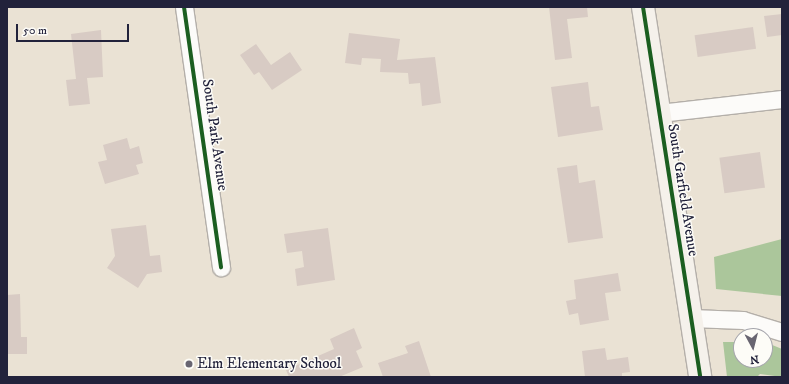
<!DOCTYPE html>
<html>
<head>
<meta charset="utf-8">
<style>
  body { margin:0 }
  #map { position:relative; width:789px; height:384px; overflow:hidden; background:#eae2d4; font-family:"IM FELL DW Pica",serif }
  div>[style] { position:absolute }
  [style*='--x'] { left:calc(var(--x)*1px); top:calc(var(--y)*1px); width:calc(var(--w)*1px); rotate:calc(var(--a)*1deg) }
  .forest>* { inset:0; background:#abc69b }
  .building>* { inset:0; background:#d8cbc4; transform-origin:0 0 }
  .roads { filter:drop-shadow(1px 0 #b4afa9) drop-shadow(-1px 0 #b4afa9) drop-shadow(0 1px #b4afa9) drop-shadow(0 -1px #b4afa9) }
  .street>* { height:17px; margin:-8.5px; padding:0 8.5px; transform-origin:8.5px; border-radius:8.5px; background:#fcfbf9 }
  .secondary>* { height:22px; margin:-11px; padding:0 11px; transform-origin:11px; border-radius:11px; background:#f5f1eb }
  .cycleway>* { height:4px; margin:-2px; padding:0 2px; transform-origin:2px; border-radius:2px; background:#1b5e20 }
  .dots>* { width:11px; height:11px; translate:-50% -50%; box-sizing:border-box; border:2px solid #fdfcf7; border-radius:50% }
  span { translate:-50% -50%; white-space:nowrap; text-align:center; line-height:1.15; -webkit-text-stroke:3px #fdfcf7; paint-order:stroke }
  .street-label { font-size:15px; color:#22223b }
  .poi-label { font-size:15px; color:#22223b }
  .left { translate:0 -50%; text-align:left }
  .frame { position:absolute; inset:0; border:8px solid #22223b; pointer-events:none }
  .north { position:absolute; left:733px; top:328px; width:40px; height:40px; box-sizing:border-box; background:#fdfcf7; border:1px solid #a5a5ac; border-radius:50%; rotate:173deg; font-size:11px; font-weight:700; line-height:16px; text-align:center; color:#22223b }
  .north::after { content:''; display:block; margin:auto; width:14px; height:18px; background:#686571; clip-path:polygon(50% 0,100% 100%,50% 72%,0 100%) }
  .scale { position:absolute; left:16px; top:24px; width:113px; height:18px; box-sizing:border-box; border:2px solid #22223b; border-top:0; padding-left:5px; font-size:12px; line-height:14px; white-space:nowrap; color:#22223b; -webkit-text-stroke:3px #fdfcf7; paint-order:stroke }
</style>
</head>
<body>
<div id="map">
  <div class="forest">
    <i style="clip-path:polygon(782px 239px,782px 296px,716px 289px,714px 257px)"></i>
    <i style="clip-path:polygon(723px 342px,741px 342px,741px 360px,765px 360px,765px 342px,782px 349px,782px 377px,760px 374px,757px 377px,727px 377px)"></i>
  </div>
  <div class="building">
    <i style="clip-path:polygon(549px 7px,587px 7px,588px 17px,567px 19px,572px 58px,555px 60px)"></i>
    <i style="clip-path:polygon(782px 14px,782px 35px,767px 37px,764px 16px)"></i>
    <i style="left:753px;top:27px;width:22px;height:59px;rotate:82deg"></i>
    <i style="clip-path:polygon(101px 30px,103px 77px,87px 78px,90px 104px,69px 106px,66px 80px,76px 79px,71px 34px)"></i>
    <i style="clip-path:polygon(349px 33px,400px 39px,397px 60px,435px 57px,441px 103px,422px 106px,420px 83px,409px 84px,408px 73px,380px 72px,381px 59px,362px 58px,361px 65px,345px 63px)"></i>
    <i style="clip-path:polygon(256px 44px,271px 65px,290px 52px,302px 70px,272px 90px,259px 72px,254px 75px,240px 55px)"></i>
    <i style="clip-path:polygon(588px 82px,591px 107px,599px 106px,603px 130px,558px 137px,551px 87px)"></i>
    <i style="clip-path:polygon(127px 138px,130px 149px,139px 146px,143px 163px,136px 165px,139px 174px,105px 184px,98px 162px,107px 160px,103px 145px)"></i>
    <i style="left:760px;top:152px;width:36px;height:41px;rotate:82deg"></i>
    <i style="clip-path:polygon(577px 165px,579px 183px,595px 180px,603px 238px,568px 243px,557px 168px)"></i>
    <i style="clip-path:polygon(146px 225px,150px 256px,160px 255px,162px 272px,147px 274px,138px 288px,107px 268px,115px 256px,111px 229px)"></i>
    <i style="clip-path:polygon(328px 228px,335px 280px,297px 286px,295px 269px,304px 267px,302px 251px,287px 253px,284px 234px)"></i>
    <i style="clip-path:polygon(618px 273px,621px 291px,605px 293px,609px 320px,580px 325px,578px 313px,569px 315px,566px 301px,576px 299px,574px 280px)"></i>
    <i style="clip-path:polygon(20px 294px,21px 337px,27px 337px,27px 354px,7px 354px,7px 295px)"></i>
    <i style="clip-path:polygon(354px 328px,362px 348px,356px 351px,363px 367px,339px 377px,289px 377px,286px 370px,334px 349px,330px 339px)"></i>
    <i style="clip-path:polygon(419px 341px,431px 377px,383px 377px,378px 363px,408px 353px,405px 346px)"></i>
    <i style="clip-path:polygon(605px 348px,607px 360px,628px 357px,630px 372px,622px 373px,622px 377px,585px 377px,582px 351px)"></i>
  </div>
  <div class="roads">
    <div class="street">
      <i style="--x:184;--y:7;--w:263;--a:81.9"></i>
      <i style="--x:659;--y:113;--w:124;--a:-6.5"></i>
      <i style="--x:691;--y:318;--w:52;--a:2.2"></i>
      <i style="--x:743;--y:320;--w:41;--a:17.1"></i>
    </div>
    <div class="secondary">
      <i style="--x:643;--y:7;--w:374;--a:81.2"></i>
    </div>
  </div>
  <div class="cycleway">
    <i style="--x:184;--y:7;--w:263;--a:81.9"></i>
    <i style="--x:643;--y:7;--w:374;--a:81.2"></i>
  </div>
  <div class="dots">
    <i style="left:189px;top:364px;background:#686571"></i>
  </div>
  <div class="street-label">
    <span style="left:215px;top:135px;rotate:82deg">South Park Avenue</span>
    <span style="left:683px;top:190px;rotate:81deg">South Garfield Avenue</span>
  </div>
  <div class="poi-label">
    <span class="left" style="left:197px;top:364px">Elm Elementary School</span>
  </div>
  <div class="frame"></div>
  <div class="north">N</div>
  <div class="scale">50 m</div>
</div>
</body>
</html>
